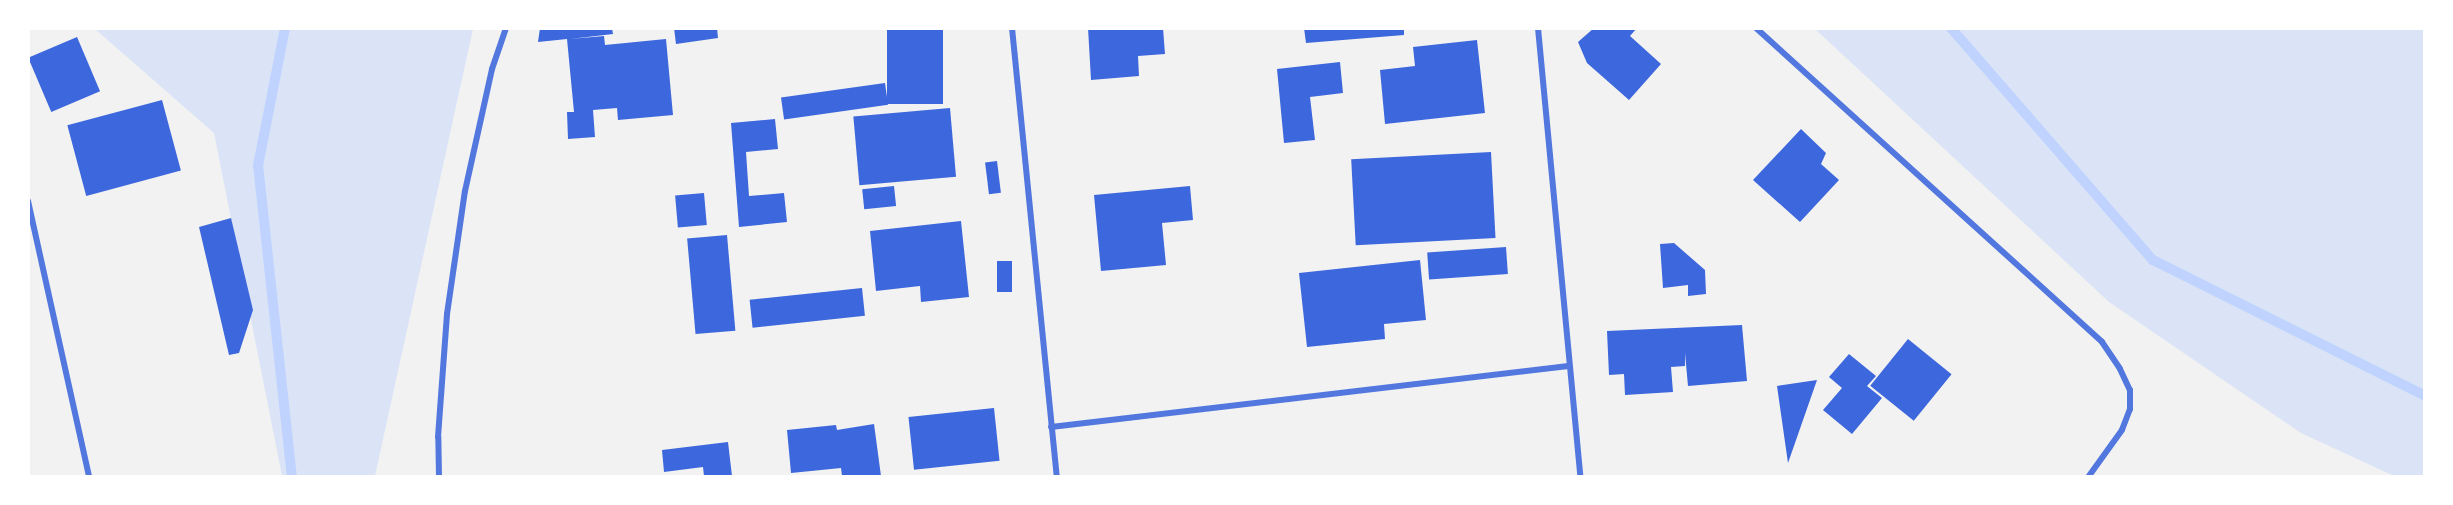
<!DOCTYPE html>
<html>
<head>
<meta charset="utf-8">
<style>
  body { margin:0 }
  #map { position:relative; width:2453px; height:505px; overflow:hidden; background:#f2f2f2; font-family:"IBM Plex Sans",sans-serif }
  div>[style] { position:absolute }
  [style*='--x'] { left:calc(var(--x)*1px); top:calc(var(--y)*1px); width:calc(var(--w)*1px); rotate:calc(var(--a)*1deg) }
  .green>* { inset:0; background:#dbe4f7 }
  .stream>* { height:10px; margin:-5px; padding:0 5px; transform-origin:5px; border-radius:5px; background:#bfd3fe }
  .building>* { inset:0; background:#3d67dc; transform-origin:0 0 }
  .minor>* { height:6px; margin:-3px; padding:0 3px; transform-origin:3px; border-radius:3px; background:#5277de }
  span { translate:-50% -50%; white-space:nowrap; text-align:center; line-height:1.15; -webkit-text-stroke:5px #fff; paint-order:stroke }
  .frame { position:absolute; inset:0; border:30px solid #fff; pointer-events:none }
</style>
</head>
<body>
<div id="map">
  <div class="green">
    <i style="clip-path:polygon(95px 29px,473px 29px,375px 476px,282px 476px,214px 133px)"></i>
    <i style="clip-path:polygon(1815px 29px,2424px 29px,2424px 476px,2394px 476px,2301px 433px,2109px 302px)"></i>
  </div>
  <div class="stream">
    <i style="--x:285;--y:28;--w:140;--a:101.1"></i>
    <i style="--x:258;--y:165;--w:313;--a:83.8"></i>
    <i style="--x:1951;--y:28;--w:308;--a:49"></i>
    <i style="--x:2153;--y:260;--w:303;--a:26.5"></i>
  </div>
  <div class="building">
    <i style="clip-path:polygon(540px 28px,612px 28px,613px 34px,570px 39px,604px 36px,605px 45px,666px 39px,673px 115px,618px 120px,617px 108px,593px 110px,595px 137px,568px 139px,567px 112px,574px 112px,567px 39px,538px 42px)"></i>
    <i style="clip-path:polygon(674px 28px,717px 28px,718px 38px,676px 44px)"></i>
    <i style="left:887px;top:28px;width:56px;height:76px"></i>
    <i style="clip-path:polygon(1088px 28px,1163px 28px,1165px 54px,1138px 56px,1139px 76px,1091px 80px)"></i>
    <i style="clip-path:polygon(1304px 28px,1404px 28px,1404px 35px,1306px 43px)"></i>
    <i style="clip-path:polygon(1594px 28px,1637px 28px,1630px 36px,1661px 64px,1629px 100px,1587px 63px,1578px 42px)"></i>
    <i style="left:77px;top:37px;width:59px;height:53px;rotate:67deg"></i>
    <i style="clip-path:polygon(1477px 40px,1485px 113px,1385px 124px,1380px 70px,1415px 66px,1413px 47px)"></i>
    <i style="clip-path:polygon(1340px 62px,1343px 93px,1310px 97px,1315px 140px,1284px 143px,1277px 69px)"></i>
    <i style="left:885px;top:83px;width:22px;height:105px;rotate:82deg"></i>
    <i style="left:162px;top:100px;width:73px;height:98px;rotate:75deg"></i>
    <i style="left:950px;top:108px;width:69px;height:97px;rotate:85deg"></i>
    <i style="clip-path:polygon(775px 119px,778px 149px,746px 152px,749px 196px,784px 193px,787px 222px,739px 227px,731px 123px)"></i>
    <i style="clip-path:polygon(1801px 129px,1826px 153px,1821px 164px,1839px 180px,1800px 222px,1753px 180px)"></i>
    <i style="left:1491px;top:152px;width:86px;height:140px;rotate:87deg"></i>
    <i style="left:997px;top:161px;width:32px;height:12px;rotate:83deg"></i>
    <i style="left:894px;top:186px;width:20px;height:32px;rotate:84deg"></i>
    <i style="clip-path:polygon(1190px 186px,1193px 220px,1162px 223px,1166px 265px,1101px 271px,1094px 195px)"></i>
    <i style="left:704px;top:193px;width:32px;height:29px;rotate:85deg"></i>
    <i style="clip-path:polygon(231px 218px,253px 310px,239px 353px,229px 355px,199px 227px)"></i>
    <i style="clip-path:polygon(961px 221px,969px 297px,921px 302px,920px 286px,876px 291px,870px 231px)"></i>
    <i style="left:727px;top:235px;width:96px;height:40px;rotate:85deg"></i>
    <i style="clip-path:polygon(1674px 243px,1705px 270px,1706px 294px,1688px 296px,1688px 285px,1663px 288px,1660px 244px)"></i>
    <i style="left:1506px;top:247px;width:27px;height:79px;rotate:86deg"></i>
    <i style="clip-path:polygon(1420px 260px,1426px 320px,1384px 324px,1385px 339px,1307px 347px,1299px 273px)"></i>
    <i style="left:997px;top:261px;width:15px;height:31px"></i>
    <i style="left:862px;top:288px;width:28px;height:113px;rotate:84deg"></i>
    <i style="clip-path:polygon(1742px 325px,1747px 381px,1688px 386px,1685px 353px,1685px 366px,1671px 367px,1673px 392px,1625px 395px,1624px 374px,1609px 375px,1607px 331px)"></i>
    <i style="left:1908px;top:339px;width:56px;height:60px;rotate:39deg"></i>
    <i style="clip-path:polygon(1849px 354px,1876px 376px,1867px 386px,1882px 398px,1852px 434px,1823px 410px,1842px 388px,1829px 377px)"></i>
    <i style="clip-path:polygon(1817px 380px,1788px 463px,1777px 386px)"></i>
    <i style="left:994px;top:408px;width:53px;height:86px;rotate:84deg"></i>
    <i style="clip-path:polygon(874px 424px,881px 476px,842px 476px,841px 468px,791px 473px,787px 430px,836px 425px,837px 430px)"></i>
    <i style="clip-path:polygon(728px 442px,732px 476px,704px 476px,703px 467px,664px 472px,662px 450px)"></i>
  </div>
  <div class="minor">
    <i style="--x:1012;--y:28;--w:450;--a:84.3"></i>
    <i style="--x:1538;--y:28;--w:450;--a:84.6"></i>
    <i style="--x:1756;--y:28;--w:467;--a:42.2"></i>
    <i style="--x:2102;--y:342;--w:32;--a:56"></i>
    <i style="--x:2120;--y:369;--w:23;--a:65"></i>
    <i style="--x:2130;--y:390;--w:19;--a:90"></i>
    <i style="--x:2130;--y:409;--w:22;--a:111"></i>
    <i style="--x:2122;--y:430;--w:57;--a:125.7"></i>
    <i style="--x:28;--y:201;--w:282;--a:77.5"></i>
    <i style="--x:1051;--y:427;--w:521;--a:-6.73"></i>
    <i style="--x:439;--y:476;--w:39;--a:-91"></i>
    <i style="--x:438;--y:437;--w:123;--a:-85.8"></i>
    <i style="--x:447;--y:314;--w:124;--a:-81.7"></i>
    <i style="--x:465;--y:191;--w:125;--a:-77.5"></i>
    <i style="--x:492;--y:69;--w:43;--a:-71.1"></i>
  </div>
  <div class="frame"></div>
</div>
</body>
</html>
